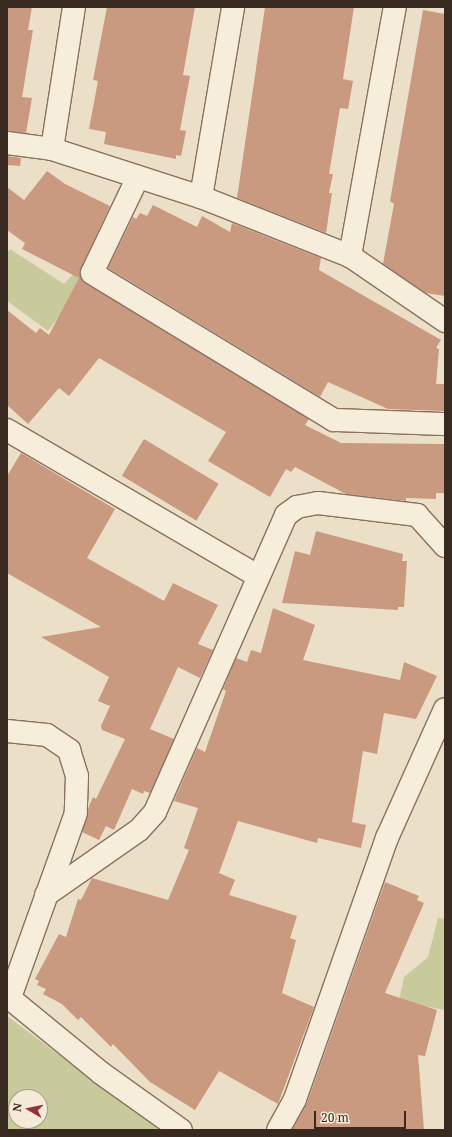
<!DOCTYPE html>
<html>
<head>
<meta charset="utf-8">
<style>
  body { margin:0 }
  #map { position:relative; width:452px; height:1137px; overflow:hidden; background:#ecdfc8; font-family:"Noto Serif",serif }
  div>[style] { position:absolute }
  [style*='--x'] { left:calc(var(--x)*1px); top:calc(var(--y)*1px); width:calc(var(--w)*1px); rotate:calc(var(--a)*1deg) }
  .green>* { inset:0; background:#c8ca9c }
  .building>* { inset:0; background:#c99980; transform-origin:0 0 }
  .roads { filter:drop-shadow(1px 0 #88715e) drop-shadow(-1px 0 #88715e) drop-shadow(0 1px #88715e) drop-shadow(0 -1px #88715e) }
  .minor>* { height:22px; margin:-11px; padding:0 11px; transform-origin:11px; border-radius:11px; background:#f7eddb }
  span { translate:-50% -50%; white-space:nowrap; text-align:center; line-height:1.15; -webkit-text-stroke:3.5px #f4ead7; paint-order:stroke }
  .frame { position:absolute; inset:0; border:8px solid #392a21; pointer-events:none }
  .north { position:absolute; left:8px; top:1089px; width:40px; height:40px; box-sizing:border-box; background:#f4ead7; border:1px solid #a99d8e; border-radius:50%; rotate:279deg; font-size:11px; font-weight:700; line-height:16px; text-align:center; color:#392a21 }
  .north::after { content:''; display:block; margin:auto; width:14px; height:18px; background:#943139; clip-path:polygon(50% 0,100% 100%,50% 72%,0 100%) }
  .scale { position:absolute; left:314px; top:1111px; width:92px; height:18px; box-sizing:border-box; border:2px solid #392a21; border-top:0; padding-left:5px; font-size:12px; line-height:14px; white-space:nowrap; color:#392a21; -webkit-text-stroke:3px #f4ead7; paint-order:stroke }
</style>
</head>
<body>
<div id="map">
  <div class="green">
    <i style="clip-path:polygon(10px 249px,64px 284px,74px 273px,86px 281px,48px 331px,7px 301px,7px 253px)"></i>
    <i style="clip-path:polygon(438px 918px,445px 919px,445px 1010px,399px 1001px,404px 977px,428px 957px)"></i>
    <i style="clip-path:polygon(evenodd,7px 1016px,157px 1128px,159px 1130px,7px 1130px,7px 1016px,16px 1097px,40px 1097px,40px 1121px,16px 1121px,16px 1097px)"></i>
  </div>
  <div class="building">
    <i style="clip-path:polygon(7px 7px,32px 7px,28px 30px,33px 30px,22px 97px,32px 98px,26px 133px,7px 131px)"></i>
    <i style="clip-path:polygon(107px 7px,195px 7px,183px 75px,190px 76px,180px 130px,186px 131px,181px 156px,176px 155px,176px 159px,104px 144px,106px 132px,89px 129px,98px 81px,93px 80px)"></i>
    <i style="clip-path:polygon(265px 7px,354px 7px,343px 79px,353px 81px,348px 109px,340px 108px,329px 174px,333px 174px,329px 193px,332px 193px,326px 233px,237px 198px)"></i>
    <i style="clip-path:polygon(423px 10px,445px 14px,445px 296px,426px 293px,383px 264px,394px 204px,390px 201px)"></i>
    <i style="clip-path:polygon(7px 156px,21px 158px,20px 166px,7px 165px)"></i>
    <i style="clip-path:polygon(47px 171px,65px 184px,110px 206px,81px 268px,80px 274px,85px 283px,309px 419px,305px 425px,341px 443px,445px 444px,445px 493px,436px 493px,436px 499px,406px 498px,406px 501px,346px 494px,295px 467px,291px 472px,286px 469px,270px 497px,208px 461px,226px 432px,99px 358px,69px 396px,59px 388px,28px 424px,7px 405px,7px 310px,36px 333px,40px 328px,49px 335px,79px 278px,22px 249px,25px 243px,7px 230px,7px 187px,24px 200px)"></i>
    <i style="clip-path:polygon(153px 205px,197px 227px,202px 216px,230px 232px,232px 223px,321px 258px,319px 270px,441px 340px,436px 348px,439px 349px,436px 384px,445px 384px,445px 411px,388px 409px,328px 382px,320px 397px,108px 268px,133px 217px,136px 219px,140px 213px,147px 216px)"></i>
    <i style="left:144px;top:439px;width:87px;height:43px;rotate:31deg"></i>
    <i style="clip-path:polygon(21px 453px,115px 509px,87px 558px,164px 601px,173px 583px,218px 605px,198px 644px,213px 650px,200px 678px,178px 667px,150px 729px,174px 739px,150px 793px,144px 791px,143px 794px,132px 789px,114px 830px,106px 826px,99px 840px,82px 832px,89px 806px,93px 797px,96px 799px,125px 739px,102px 730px,101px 726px,110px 706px,98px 701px,109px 677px,41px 637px,101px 627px,7px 573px,7px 476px)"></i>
    <i style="clip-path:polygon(316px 531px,403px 554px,402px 561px,407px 561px,404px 607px,398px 607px,398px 610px,282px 603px,295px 551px,310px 555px)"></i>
    <i style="clip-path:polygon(273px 608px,315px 625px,303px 660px,400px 680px,404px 662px,437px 676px,416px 719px,384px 713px,377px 754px,363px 751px,352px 822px,366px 825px,361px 848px,318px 838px,317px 843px,238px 821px,219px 873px,235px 880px,229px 895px,297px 916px,290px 938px,296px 940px,282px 993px,314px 1007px,278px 1104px,219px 1071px,195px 1110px,150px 1082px,113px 1044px,111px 1047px,81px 1017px,78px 1020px,62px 1004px,43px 994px,46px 989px,37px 985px,39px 981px,35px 979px,59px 934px,66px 937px,78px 899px,81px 900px,92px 878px,168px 900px,189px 850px,184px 848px,198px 808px,174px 801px,197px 748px,205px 752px,226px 691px,223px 689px,236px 658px,247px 662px,251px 650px,261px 653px)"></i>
    <i style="clip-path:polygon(385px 882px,419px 896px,417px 900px,424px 903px,385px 993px,437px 1010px,425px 1056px,418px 1055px,424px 1130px,292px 1130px,307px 1103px)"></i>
  </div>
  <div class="roads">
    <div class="minor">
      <i style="--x:7;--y:143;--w:45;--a:7.6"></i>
      <i style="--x:52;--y:149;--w:157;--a:17.9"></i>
      <i style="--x:201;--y:197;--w:160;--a:21.6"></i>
      <i style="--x:350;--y:256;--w:115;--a:34.4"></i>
      <i style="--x:52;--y:149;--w:144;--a:-81.2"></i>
      <i style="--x:138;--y:177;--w:106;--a:115.6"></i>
      <i style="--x:92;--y:273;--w:283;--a:31.3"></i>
      <i style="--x:334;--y:420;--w:111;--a:2.1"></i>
      <i style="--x:201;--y:197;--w:193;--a:-80.4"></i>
      <i style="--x:350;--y:256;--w:253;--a:-79.8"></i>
      <i style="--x:7;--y:430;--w:290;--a:30.2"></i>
      <i style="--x:7;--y:731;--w:40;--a:5.7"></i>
      <i style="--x:47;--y:735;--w:27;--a:34"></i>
      <i style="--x:69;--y:750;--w:27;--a:73"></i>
      <i style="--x:77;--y:776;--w:37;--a:92"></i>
      <i style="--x:76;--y:813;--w:195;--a:109.7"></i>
      <i style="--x:46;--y:895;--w:113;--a:-35"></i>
      <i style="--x:139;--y:830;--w:24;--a:-48"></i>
      <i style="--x:155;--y:812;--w:325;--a:-66.2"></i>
      <i style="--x:286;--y:515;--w:14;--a:-36"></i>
      <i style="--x:297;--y:507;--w:21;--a:-11"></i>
      <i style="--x:318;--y:503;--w:100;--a:6.9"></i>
      <i style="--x:417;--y:515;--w:42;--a:47.9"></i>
      <i style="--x:7;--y:996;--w:122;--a:39.3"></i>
      <i style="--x:101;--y:1073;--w:98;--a:35.5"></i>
      <i style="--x:278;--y:1130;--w:35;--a:-61"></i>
      <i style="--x:295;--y:1099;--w:277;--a:-70.6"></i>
      <i style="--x:387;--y:838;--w:141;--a:-65.8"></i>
    </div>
  </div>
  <div class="frame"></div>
  <div class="north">N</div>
  <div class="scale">20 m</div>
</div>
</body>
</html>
